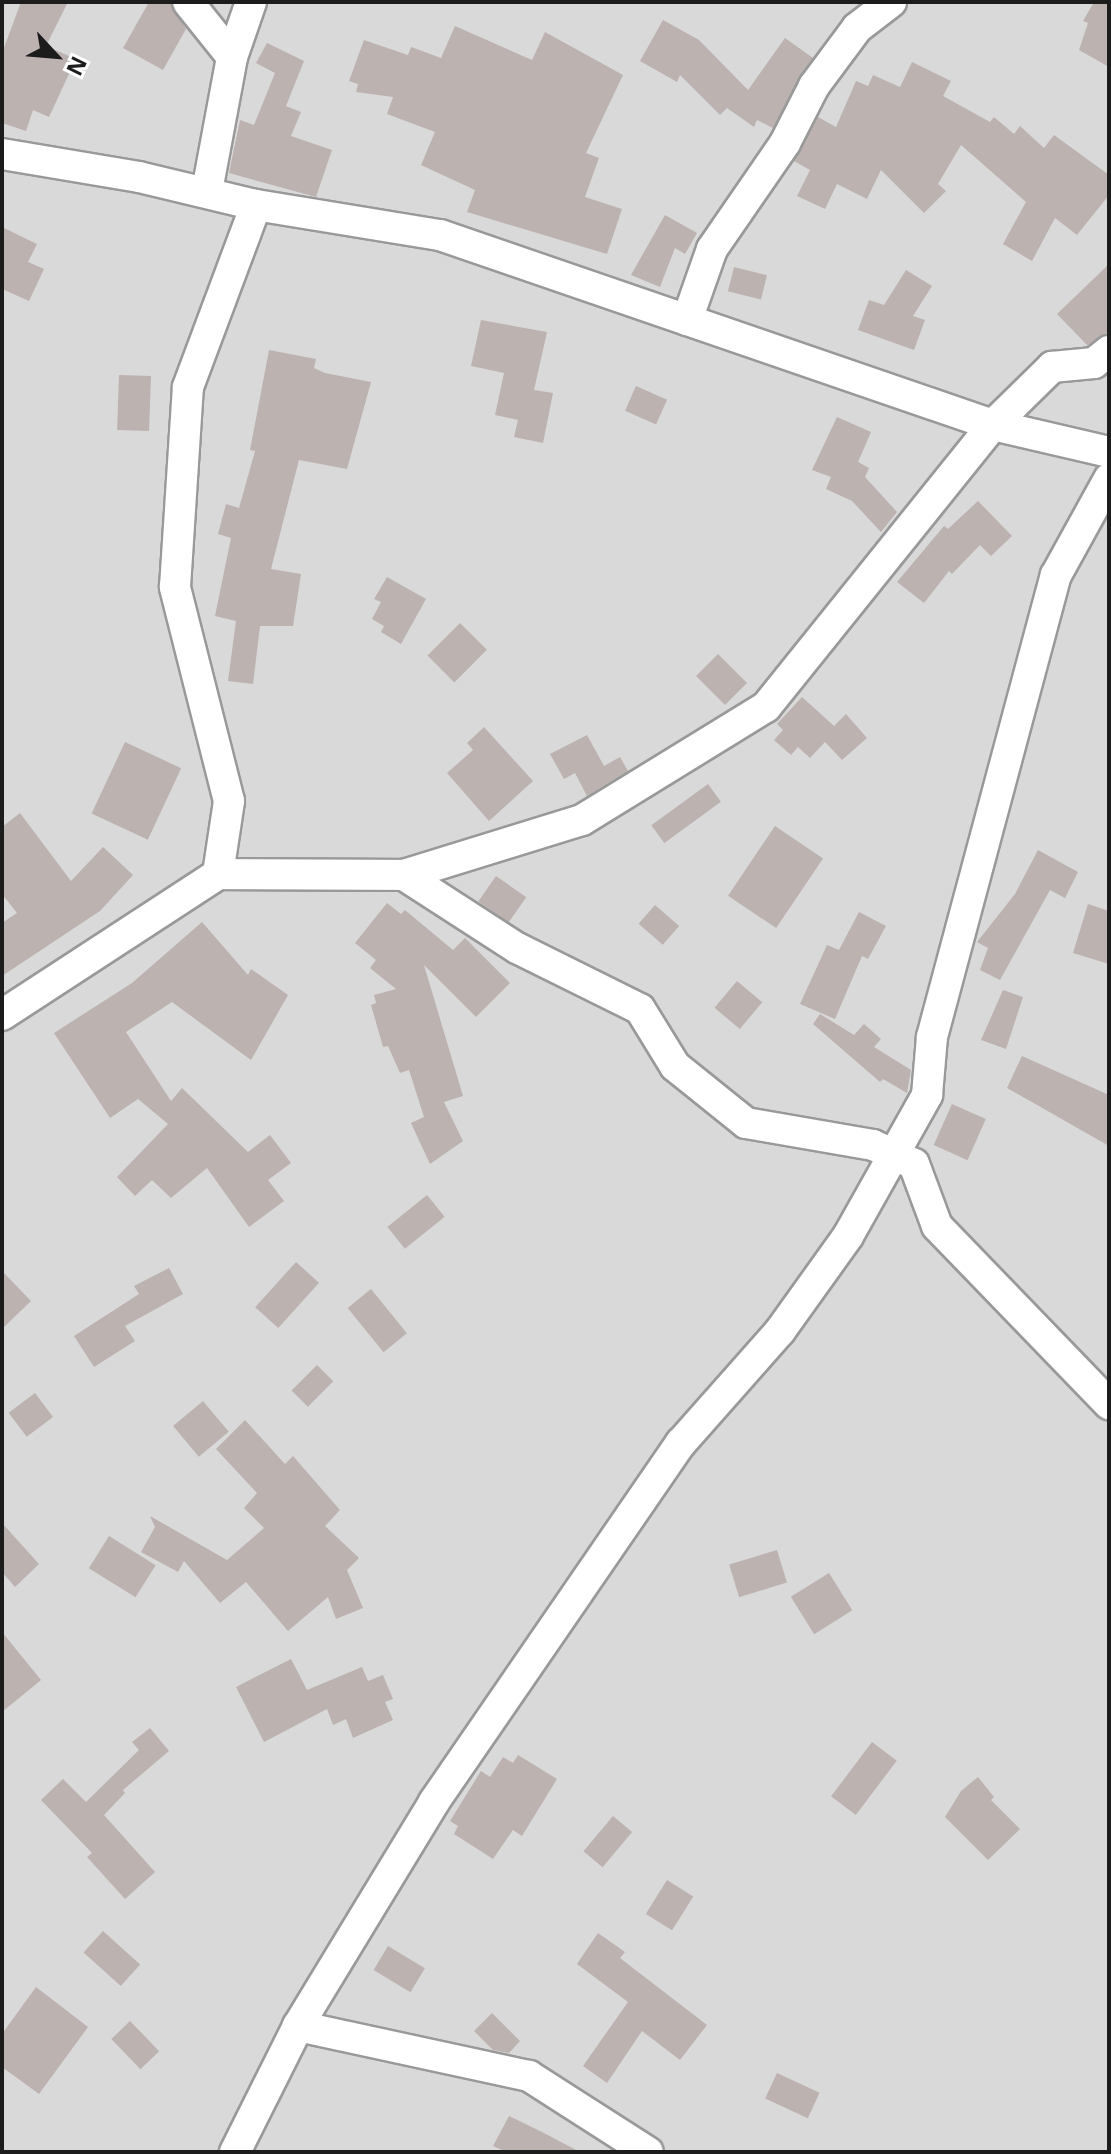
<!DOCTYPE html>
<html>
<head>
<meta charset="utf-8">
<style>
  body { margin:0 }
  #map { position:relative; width:1111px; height:2154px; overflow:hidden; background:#ece7e2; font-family:"Open Sans",sans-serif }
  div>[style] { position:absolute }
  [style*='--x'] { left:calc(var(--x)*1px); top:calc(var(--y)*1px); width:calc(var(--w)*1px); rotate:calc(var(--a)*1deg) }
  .residential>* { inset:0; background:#dad9d9; transform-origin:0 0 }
  .building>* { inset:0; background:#bcb2af; transform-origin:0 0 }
  .roads { filter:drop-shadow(2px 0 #999) drop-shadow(-2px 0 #999) drop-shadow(0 2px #999) drop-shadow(0 -2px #999) }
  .minor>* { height:30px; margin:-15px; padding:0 15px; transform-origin:15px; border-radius:15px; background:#fff }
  span { translate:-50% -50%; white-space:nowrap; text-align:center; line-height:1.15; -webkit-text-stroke:6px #fff; paint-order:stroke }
  .frame { position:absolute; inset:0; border:4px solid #1c1c1c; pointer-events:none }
  .north { position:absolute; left:16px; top:16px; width:80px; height:80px; -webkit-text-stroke:6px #fff; paint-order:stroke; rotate:116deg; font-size:22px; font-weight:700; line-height:32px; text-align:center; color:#1c1c1c }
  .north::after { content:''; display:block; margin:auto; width:28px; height:36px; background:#1c1c1c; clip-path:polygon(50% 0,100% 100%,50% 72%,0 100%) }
</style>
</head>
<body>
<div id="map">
  <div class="residential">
    <i style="left:2px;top:2px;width:1107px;height:2150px"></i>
  </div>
  <div class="building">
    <i style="clip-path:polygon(21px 2px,68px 2px,46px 46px,76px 59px,49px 117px,33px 110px,26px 131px,2px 123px,2px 53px)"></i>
    <i style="clip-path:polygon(149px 2px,170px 2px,186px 29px,163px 70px,123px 48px)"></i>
    <i style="clip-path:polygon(1094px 2px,1109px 2px,1109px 67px,1079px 50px,1088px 23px,1083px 21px)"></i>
    <i style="clip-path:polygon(663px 20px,699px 40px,748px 90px,785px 38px,813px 58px,773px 128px,757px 120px,754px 127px,727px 108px,720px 115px,680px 75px,677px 82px,640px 61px)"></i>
    <i style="clip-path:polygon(455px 26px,532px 60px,545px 32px,623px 75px,586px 153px,599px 158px,585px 197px,622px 209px,607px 254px,467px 212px,475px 190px,421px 165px,435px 132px,387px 114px,393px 97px,356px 92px,358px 84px,349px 81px,364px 40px,408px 55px,411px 47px,441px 58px)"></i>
    <i style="clip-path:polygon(267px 43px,304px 61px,286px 106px,301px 112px,291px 136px,332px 150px,316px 197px,229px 173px,240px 120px,254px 125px,275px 73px,256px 63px)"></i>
    <i style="clip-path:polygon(912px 62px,951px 81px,943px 96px,990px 122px,994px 117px,1014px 134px,1020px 126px,1044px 148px,1054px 135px,1109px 175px,1109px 195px,1077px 235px,1055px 218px,1032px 261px,1003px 244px,1026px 202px,961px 145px,938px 184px,946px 191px,924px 213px,881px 170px,867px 199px,837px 184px,825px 209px,797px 196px,810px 170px,794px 161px,818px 117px,836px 127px,856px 81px,868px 86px,873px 75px,900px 87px)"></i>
    <i style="clip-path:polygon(665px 215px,697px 233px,685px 254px,675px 248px,660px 287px,631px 275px)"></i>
    <i style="clip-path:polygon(2px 227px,37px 244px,28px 262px,44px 269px,29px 301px,2px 289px)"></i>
    <i style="clip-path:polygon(1109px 264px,1109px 332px,1087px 345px,1057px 314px)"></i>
    <i style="left:734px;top:267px;width:34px;height:25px;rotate:14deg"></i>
    <i style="clip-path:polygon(906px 270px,932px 286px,913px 316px,925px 320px,914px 350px,858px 330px,869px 300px,884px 305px)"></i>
    <i style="clip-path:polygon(481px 320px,547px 332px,534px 390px,553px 393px,543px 443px,514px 437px,518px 420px,495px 415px,504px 373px,471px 366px)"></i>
    <i style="clip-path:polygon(269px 350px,316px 359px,314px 368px,325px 373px,371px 382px,347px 469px,299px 460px,271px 569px,301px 574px,293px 626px,260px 626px,253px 684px,228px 681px,236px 621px,215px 616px,231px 538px,218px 534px,226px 504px,239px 508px,255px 451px,250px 450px)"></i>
    <i style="left:119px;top:375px;width:32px;height:55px;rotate:2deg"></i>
    <i style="left:636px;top:386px;width:34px;height:27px;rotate:24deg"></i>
    <i style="clip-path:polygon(837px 417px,871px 432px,858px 462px,869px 468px,865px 477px,897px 512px,881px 532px,852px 501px,826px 489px,831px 477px,812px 470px)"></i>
    <i style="clip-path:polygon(978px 501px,1012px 536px,991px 556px,980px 545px,952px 574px,949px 571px,924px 603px,897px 582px,944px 526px,948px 529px)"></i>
    <i style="clip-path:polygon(387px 577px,426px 599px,401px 644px,381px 632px,384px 626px,372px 619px,381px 602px,374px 599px)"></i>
    <i style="left:460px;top:623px;width:38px;height:46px;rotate:45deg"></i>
    <i style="left:718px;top:654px;width:41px;height:31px;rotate:45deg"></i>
    <i style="clip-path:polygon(802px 697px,834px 726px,846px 714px,867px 738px,842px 760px,825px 742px,810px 758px,798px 747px,791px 755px,774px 740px,783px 730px,777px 724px)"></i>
    <i style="clip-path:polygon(484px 727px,533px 781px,489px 821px,447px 773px,473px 750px,467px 743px)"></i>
    <i style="clip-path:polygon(587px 735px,604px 766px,620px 757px,628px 771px,587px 796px,575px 773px,564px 779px,550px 754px)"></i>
    <i style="left:125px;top:742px;width:62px;height:79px;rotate:25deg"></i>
    <i style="left:708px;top:784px;width:22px;height:70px;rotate:54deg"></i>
    <i style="clip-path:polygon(20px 813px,71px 881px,103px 847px,133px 875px,100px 911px,2px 976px,2px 923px,17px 913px,2px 894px,2px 827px)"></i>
    <i style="left:775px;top:826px;width:58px;height:84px;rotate:34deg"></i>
    <i style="clip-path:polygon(1038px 850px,1078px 872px,1065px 898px,1050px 890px,1000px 980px,980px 970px,988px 948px,977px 942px,1015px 894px)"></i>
    <i style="left:496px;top:876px;width:37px;height:31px;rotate:35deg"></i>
    <i style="clip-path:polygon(387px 903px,401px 914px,405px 910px,453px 950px,465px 938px,510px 983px,476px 1017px,424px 965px,463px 1096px,444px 1102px,463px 1141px,430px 1164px,411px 1123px,424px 1117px,409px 1070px,400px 1073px,388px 1046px,383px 1047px,371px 1005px,376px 1003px,374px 995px,396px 989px,370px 968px,376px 960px,355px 943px)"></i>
    <i style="clip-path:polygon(1088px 904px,1109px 911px,1109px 964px,1073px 953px)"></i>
    <i style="left:655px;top:905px;width:32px;height:25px;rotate:41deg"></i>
    <i style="clip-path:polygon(859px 912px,886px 926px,868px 959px,862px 956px,835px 1019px,800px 1004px,827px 945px,839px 950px)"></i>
    <i style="clip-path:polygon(202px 922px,248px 975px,251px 969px,288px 995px,251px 1060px,172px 1002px,126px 1032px,171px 1101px,182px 1088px,248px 1152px,270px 1135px,291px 1163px,268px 1180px,284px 1201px,249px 1227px,207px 1168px,171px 1198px,152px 1180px,135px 1196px,117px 1177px,168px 1124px,138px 1099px,110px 1118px,54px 1033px,132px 983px)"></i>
    <i style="left:737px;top:981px;width:33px;height:35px;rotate:40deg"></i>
    <i style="clip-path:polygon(1003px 990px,1023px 997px,1006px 1049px,981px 1040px)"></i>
    <i style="clip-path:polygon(820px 1014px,854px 1035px,864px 1024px,881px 1039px,874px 1047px,911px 1070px,907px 1093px,883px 1079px,880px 1082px,813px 1024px)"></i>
    <i style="clip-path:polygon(1022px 1056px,1109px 1095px,1109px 1146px,1007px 1088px)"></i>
    <i style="left:952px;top:1104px;width:37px;height:45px;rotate:24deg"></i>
    <i style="left:427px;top:1195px;width:28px;height:51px;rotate:51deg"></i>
    <i style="left:296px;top:1262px;width:31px;height:61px;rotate:42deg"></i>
    <i style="clip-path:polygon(169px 1268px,183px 1294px,125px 1326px,135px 1341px,94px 1367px,74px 1336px,139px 1294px,134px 1286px)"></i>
    <i style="clip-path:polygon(2px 1271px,31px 1301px,2px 1329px)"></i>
    <i style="left:371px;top:1289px;width:57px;height:30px;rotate:51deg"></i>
    <i style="left:317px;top:1365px;width:23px;height:36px;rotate:45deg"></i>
    <i style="left:35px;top:1393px;width:30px;height:33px;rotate:53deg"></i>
    <i style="left:203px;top:1401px;width:40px;height:39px;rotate:50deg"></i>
    <i style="clip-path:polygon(245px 1420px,285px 1464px,293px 1456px,340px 1510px,325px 1526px,359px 1558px,347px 1570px,363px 1608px,336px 1619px,328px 1597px,288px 1631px,246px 1582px,220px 1603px,184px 1561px,178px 1572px,141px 1552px,155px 1527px,150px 1516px,227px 1560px,264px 1528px,244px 1508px,257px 1493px,216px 1449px)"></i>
    <i style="clip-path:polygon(2px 1523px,39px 1564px,15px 1587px,2px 1572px)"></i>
    <i style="left:109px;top:1536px;width:55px;height:38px;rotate:32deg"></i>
    <i style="left:777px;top:1550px;width:34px;height:50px;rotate:73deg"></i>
    <i style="left:829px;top:1573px;width:44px;height:45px;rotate:58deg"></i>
    <i style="clip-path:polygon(2px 1632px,41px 1680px,2px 1712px)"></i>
    <i style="clip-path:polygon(291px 1659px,307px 1690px,362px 1667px,368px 1681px,383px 1675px,393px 1699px,385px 1702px,393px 1720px,353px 1738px,346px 1719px,333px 1725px,327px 1709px,264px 1742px,236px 1687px)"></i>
    <i style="clip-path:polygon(150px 1728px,169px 1751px,123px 1790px,125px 1793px,104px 1815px,155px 1872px,125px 1899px,87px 1857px,92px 1853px,41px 1800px,63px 1779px,86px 1802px,139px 1750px,132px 1742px)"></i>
    <i style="left:872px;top:1742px;width:31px;height:68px;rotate:37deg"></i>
    <i style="clip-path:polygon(518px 1755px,557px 1779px,522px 1836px,513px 1830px,493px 1859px,454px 1834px,458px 1826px,450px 1821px,481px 1771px,490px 1777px,503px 1757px,513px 1763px)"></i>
    <i style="clip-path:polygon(978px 1777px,994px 1797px,991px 1800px,1020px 1829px,988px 1860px,945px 1817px,961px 1791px)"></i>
    <i style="left:613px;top:1816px;width:25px;height:46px;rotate:40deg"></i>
    <i style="left:667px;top:1880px;width:31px;height:40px;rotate:32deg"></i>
    <i style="left:103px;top:1931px;width:50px;height:29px;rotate:42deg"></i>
    <i style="clip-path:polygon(598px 1933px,625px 1952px,620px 1958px,707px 2025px,680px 2060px,642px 2031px,607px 2083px,583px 2066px,628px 2002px,577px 1964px)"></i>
    <i style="left:388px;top:1946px;width:43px;height:28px;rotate:31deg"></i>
    <i style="clip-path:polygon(36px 1987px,88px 2027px,39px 2094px,2px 2067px,2px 2034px)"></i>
    <i style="clip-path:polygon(492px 2013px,520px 2041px,509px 2053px,493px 2050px,474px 2031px)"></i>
    <i style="left:130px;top:2021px;width:42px;height:26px;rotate:46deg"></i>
    <i style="left:777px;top:2073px;width:47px;height:28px;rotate:25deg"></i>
    <i style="clip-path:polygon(509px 2116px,544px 2133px,580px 2152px,506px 2152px,493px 2146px)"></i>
  </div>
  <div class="roads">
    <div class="minor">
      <i style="--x:188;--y:2;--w:70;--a:51.3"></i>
      <i style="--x:2;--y:154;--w:139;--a:9.5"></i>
      <i style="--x:139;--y:177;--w:120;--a:13.5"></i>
      <i style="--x:256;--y:205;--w:186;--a:9.3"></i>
      <i style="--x:440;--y:235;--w:585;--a:18.96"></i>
      <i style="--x:993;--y:425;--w:119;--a:13.1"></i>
      <i style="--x:207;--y:191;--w:136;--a:-79.4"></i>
      <i style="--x:232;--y:57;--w:58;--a:-70.9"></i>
      <i style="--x:687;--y:320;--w:75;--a:-70.6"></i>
      <i style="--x:712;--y:249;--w:129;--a:-55.4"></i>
      <i style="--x:785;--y:143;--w:64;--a:-63"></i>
      <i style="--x:814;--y:86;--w:72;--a:-53.4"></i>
      <i style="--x:857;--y:28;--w:43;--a:-37.4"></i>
      <i style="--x:218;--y:874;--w:74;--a:-81.4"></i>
      <i style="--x:229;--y:801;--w:221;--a:-104.2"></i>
      <i style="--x:175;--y:587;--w:200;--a:-86.3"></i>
      <i style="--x:188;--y:387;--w:194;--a:-69.5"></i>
      <i style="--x:404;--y:875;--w:135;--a:32.9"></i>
      <i style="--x:517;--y:948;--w:137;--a:26.4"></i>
      <i style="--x:640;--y:1009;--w:67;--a:58.4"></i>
      <i style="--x:675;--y:1066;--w:91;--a:38.8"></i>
      <i style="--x:746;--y:1123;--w:129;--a:9.8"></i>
      <i style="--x:873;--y:1145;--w:45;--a:24.9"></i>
      <i style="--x:914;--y:1164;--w:66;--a:69.6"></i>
      <i style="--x:937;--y:1226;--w:248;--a:46"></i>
      <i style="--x:2;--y:1015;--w:258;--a:-33.1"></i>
      <i style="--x:218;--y:874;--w:186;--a:0.3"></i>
      <i style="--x:404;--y:875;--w:186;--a:-17.2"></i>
      <i style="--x:582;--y:820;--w:216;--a:-31.6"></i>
      <i style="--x:766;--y:707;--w:362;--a:-51.2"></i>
      <i style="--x:993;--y:425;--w:83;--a:-44.5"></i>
      <i style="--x:1052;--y:367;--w:42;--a:-5.4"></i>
      <i style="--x:1094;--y:363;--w:19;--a:-39"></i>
      <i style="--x:298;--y:2026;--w:236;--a:12.2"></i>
      <i style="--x:529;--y:2076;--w:141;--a:32.6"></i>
      <i style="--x:235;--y:2152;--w:141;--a:-63.4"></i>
      <i style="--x:298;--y:2026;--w:262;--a:-58.7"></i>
      <i style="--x:434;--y:1802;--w:436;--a:-55.5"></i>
      <i style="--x:681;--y:1443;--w:149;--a:-48.5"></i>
      <i style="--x:780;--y:1331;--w:117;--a:-54.4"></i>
      <i style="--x:848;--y:1236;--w:162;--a:-60.7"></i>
      <i style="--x:927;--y:1095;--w:58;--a:-85.1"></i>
      <i style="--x:932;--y:1037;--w:478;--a:-75"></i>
      <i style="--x:1056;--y:575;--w:110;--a:-61.1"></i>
    </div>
  </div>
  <div class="frame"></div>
  <div class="north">N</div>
</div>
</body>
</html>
